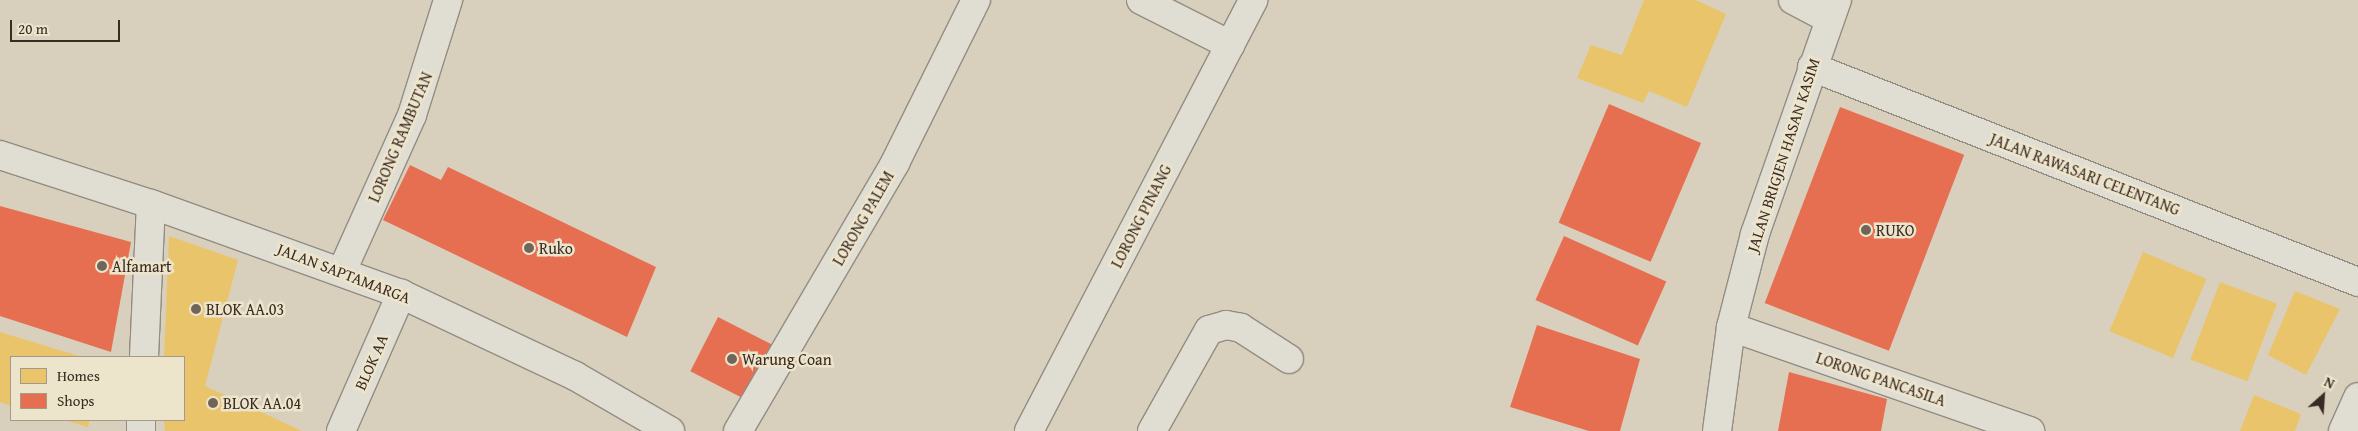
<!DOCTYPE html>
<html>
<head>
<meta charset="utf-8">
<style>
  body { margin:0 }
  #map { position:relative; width:2358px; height:431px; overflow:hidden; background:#d8d0bc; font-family:"Gentium Book Plus",serif }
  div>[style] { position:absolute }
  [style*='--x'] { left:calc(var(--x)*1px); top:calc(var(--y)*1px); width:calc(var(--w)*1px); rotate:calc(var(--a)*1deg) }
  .homes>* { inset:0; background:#e9c46a; transform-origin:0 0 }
  .shops>* { inset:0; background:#e76f51; transform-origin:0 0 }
  .roads { filter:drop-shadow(1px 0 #938c81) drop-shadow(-1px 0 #938c81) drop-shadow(0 1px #938c81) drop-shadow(0 -1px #938c81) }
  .minor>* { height:28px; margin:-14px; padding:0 14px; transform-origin:14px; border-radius:14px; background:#e0ddd3 }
  .dots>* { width:14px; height:14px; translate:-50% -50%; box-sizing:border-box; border:2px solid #ede4cc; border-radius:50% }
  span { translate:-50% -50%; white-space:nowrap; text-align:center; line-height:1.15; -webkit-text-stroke:5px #ede4cc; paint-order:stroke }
  .street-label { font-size:16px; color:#392a22 }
  .poi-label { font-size:16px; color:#392a22 }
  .left { translate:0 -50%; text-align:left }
  .legend { position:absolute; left:10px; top:356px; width:175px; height:65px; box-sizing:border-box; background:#ede4cc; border:1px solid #a59a88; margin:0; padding:6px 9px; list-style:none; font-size:15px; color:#392a22 }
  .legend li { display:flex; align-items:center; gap:10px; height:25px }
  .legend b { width:25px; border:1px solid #a59a88 }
  .north { position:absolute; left:2298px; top:371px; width:50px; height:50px; -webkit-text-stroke:4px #ede4cc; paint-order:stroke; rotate:26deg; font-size:14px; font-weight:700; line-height:20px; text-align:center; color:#392a22 }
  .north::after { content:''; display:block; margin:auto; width:18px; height:22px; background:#392a22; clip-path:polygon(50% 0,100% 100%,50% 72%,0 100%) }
  .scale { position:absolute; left:10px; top:20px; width:110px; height:22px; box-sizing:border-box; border:2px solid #392a22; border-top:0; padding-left:6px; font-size:15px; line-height:18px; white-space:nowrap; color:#392a22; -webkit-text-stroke:4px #ede4cc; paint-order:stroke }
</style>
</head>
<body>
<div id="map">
  <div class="homes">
    <i style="clip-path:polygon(1644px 0,1696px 0,1726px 14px,1687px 107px,1649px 91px,1643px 103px,1577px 78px,1591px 45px,1622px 55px)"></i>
    <i style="clip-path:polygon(169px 236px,238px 260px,205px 386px,302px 431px,165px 431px,164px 420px,184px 420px,184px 357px,164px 357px)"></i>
    <i style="left:2143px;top:252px;width:69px;height:86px;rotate:23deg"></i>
    <i style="left:2220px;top:282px;width:61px;height:83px;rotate:21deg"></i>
    <i style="clip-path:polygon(2295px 291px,2340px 309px,2306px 375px,2268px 355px)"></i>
    <i style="clip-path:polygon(0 332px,82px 357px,11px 357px,11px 406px,0 402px)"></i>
    <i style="clip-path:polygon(2254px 395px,2301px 414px,2295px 431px,2240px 431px)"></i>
    <i style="clip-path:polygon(64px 420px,90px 420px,88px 427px)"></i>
  </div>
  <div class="shops">
    <i style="left:1609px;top:104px;width:100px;height:129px;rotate:23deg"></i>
    <i style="left:1840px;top:107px;width:133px;height:210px;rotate:21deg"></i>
    <i style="clip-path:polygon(410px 165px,441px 180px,448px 167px,656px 267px,627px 337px,383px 220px)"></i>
    <i style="clip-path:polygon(0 206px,131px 242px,111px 352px,0 316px)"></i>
    <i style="left:1564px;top:236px;width:112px;height:70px;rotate:24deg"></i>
    <i style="left:718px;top:317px;width:64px;height:61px;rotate:27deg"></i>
    <i style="clip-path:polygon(1537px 325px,1640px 359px,1620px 431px,1589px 431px,1510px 407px)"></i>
    <i style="clip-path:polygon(1789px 372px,1887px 399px,1881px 431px,1778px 431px)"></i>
  </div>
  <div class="roads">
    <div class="minor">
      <i style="--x:1141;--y:0;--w:100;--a:26.8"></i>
      <i style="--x:1793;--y:0;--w:41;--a:27.8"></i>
      <i style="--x:1812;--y:67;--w:587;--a:21.49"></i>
      <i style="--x:0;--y:155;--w:159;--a:18"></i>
      <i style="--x:151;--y:204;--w:266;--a:19.8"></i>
      <i style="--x:401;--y:294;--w:192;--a:25.2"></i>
      <i style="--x:575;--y:376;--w:110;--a:30.1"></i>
      <i style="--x:342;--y:271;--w:171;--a:-65.8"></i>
      <i style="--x:412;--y:115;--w:121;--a:-72.6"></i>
      <i style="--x:1731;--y:327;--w:317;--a:19.2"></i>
      <i style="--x:144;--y:357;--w:153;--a:-87.4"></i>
      <i style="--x:141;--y:431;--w:11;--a:-90"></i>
      <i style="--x:341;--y:431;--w:150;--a:-66.3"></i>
      <i style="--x:738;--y:431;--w:311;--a:-59.6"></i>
      <i style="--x:895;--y:163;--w:182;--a:-63.6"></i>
      <i style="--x:1029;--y:431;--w:486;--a:-62.5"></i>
      <i style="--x:1152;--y:431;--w:116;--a:-60.6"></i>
      <i style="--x:1209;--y:330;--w:18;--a:-16"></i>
      <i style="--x:1226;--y:325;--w:15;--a:11"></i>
      <i style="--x:1241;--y:328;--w:57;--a:32.9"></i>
      <i style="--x:1717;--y:431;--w:105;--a:-82.3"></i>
      <i style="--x:1731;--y:327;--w:96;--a:-75.5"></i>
      <i style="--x:1755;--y:234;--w:248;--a:-70.7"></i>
      <i style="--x:2343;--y:431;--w:37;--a:-66"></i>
    </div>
  </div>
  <div class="dots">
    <i style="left:1866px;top:230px;background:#716458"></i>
    <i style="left:529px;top:248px;background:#716458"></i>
    <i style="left:102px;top:266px;background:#716458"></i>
    <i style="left:196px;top:309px;background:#716458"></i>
    <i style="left:732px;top:359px;background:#716458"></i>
    <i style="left:213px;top:403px;background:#716458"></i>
  </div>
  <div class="street-label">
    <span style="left:400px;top:137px;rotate:-67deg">LORONG RAMBUTAN</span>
    <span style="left:1783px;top:155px;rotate:-72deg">JALAN BRIGJEN HASAN KASIM</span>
    <span style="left:2085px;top:174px;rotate:21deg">JALAN RAWASARI CELENTANG</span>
    <span style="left:1141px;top:216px;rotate:-63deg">LORONG PINANG</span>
    <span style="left:863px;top:218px;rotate:-60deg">LORONG PALEM</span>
    <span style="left:344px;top:273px;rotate:21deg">JALAN SAPTAMARGA</span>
    <span style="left:371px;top:362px;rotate:-66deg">BLOK AA</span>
    <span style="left:1881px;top:379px;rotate:19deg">LORONG PANCASILA</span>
  </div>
  <div class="poi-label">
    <span class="left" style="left:1876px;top:230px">RUKO</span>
    <span class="left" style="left:539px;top:248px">Ruko</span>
    <span class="left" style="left:112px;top:266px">Alfamart</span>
    <span class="left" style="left:206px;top:309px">BLOK AA.03</span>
    <span class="left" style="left:742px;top:359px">Warung Coan</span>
    <span class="left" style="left:223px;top:403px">BLOK AA.04</span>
  </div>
  <ul class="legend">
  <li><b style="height:14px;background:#e9c46a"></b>Homes</li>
  <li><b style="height:14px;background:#e76f51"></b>Shops</li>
  </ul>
  <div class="north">N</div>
  <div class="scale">20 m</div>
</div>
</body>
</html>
